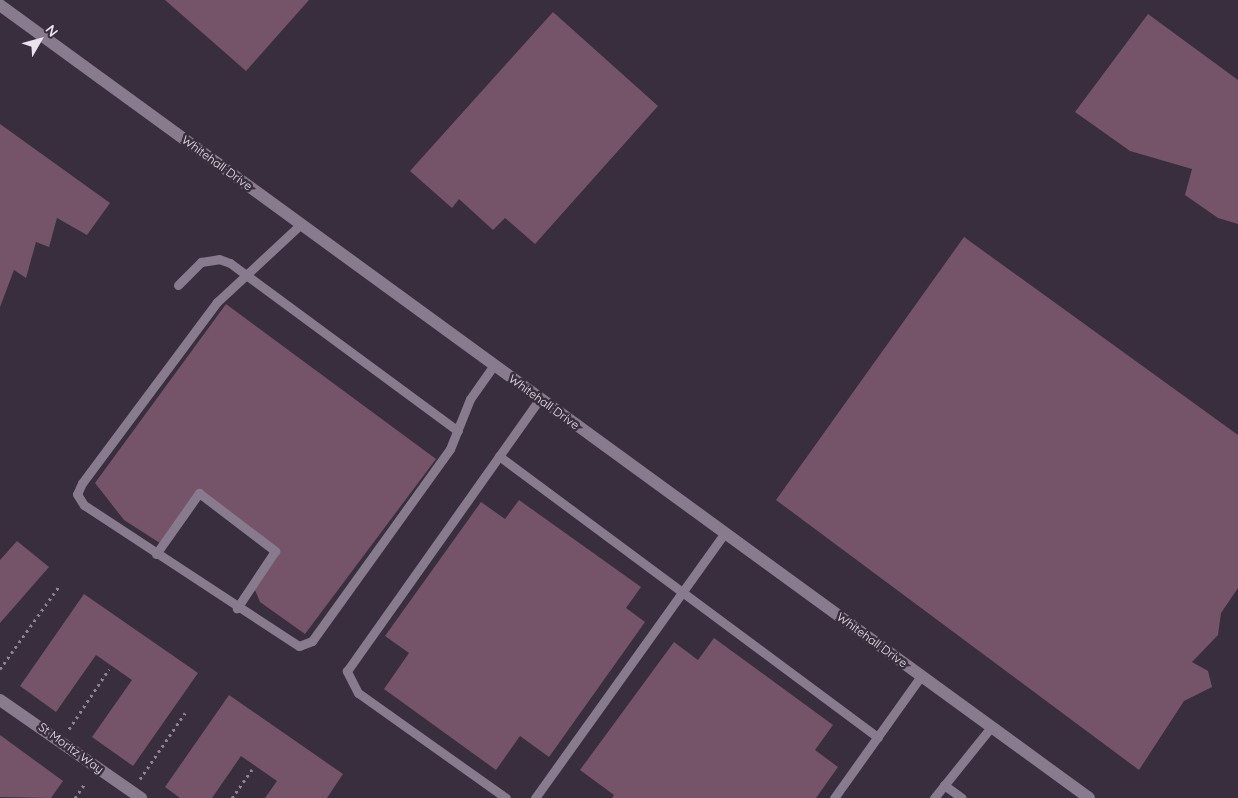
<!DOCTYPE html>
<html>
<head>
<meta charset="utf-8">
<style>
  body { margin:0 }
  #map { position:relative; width:1238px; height:798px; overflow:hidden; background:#392e3d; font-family:Quicksand,sans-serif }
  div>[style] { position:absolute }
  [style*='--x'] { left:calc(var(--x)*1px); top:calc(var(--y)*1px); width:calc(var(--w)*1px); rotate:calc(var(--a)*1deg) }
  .building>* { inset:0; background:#755368 }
  .path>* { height:3px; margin-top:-1.5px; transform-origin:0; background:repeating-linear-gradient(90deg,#8d8491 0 2.5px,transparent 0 6.5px) }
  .lane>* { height:9px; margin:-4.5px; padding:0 4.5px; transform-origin:4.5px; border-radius:4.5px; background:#877b8d }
  .street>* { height:12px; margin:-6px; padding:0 6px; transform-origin:6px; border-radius:6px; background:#877b8d }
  span { translate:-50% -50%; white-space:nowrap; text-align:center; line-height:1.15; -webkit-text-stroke:5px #392e3d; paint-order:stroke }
  .street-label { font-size:12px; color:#eae3ed }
  .north { position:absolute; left:15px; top:15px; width:50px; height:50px; -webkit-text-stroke:4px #392e3d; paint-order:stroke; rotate:52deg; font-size:14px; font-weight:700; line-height:20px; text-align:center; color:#eae3ed }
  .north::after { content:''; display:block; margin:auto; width:18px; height:22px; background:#eae3ed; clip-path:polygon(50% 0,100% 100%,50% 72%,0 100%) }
</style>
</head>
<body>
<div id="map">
  <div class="building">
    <i style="clip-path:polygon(165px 0,309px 0,246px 71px)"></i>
    <i style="clip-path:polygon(553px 12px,658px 106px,535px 244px,505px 218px,493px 230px,459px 199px,452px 208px,410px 171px)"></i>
    <i style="clip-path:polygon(1148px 14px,1238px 80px,1238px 224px,1218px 218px,1185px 195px,1192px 169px,1130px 151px,1075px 112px)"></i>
    <i style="clip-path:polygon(0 124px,110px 203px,87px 235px,57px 218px,49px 247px,36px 242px,26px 278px,14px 270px,0 307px)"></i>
    <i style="clip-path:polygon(964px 237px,1238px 435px,1238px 588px,1221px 613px,1218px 635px,1192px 662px,1208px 671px,1212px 687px,1184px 701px,1139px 770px,776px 500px)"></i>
    <i style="clip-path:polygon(226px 304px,436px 459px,305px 634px,260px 602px,252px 583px,275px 551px,199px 493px,163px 545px,124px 520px,95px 483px)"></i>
    <i style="clip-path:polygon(519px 500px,641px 587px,626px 608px,645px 622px,549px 757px,520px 736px,496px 770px,384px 689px,409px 653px,385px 636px,481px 502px,505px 519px)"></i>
    <i style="clip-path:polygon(17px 541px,49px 567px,0 623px,0 560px)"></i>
    <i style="clip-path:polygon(84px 594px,198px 673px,133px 766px,92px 737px,132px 680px,96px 655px,56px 712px,20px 686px)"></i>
    <i style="clip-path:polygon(714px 638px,833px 725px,815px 750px,838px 767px,816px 798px,612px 798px,614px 795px,580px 770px,674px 642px,698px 660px)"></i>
    <i style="clip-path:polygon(229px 695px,343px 774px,327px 798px,265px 798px,277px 781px,241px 756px,212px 798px,180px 798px,165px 787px)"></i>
    <i style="clip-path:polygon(0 735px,63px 781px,51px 798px,0 797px)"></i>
  </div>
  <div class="path">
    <i style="--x:0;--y:669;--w:103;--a:-54.5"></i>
    <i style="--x:69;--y:729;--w:72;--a:-56.3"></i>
    <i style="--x:140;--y:779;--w:80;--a:-55.7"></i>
    <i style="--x:75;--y:798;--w:18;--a:-56"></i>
    <i style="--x:232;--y:798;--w:35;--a:-55"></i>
  </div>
  <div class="lane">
    <i style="--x:301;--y:224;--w:115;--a:137.1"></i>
    <i style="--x:217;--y:302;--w:226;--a:126.7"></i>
    <i style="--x:82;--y:483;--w:12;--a:114"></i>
    <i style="--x:77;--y:494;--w:13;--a:58"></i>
    <i style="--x:84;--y:505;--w:257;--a:33.3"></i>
    <i style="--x:299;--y:646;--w:14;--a:-21"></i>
    <i style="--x:312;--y:641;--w:236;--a:-54.3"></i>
    <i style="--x:450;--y:449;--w:54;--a:-68.2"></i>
    <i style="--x:470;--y:399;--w:42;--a:-54.8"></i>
    <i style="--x:178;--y:285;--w:33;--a:-45"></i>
    <i style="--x:201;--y:262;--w:18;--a:-9"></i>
    <i style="--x:219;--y:259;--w:12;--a:20"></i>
    <i style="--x:230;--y:263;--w:283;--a:36.4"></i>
    <i style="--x:499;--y:456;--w:472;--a:36.6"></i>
    <i style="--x:156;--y:554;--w:75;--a:-54.8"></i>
    <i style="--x:199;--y:493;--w:96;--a:37.3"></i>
    <i style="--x:275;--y:551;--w:69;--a:123.7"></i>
    <i style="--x:944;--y:785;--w:22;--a:36"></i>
    <i style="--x:506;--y:798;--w:181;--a:-144.6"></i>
    <i style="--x:358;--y:693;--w:25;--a:-117"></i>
    <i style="--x:347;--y:671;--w:334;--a:-54.7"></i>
    <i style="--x:535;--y:798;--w:326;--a:-54.4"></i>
    <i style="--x:834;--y:798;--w:150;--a:-54.5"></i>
    <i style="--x:934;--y:798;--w:91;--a:-51.2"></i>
  </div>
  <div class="street">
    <i style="--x:0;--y:5;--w:1347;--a:36.06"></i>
    <i style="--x:0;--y:700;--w:172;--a:34.8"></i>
  </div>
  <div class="street-label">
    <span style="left:217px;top:163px;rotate:36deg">Whitehall Drive</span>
    <span style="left:544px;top:402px;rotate:36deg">Whitehall Drive</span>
    <span style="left:872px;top:640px;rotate:36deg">Whitehall Drive</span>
    <span style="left:71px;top:748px;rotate:36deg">St Moritz Way</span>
  </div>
  <div class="north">N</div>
</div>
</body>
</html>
